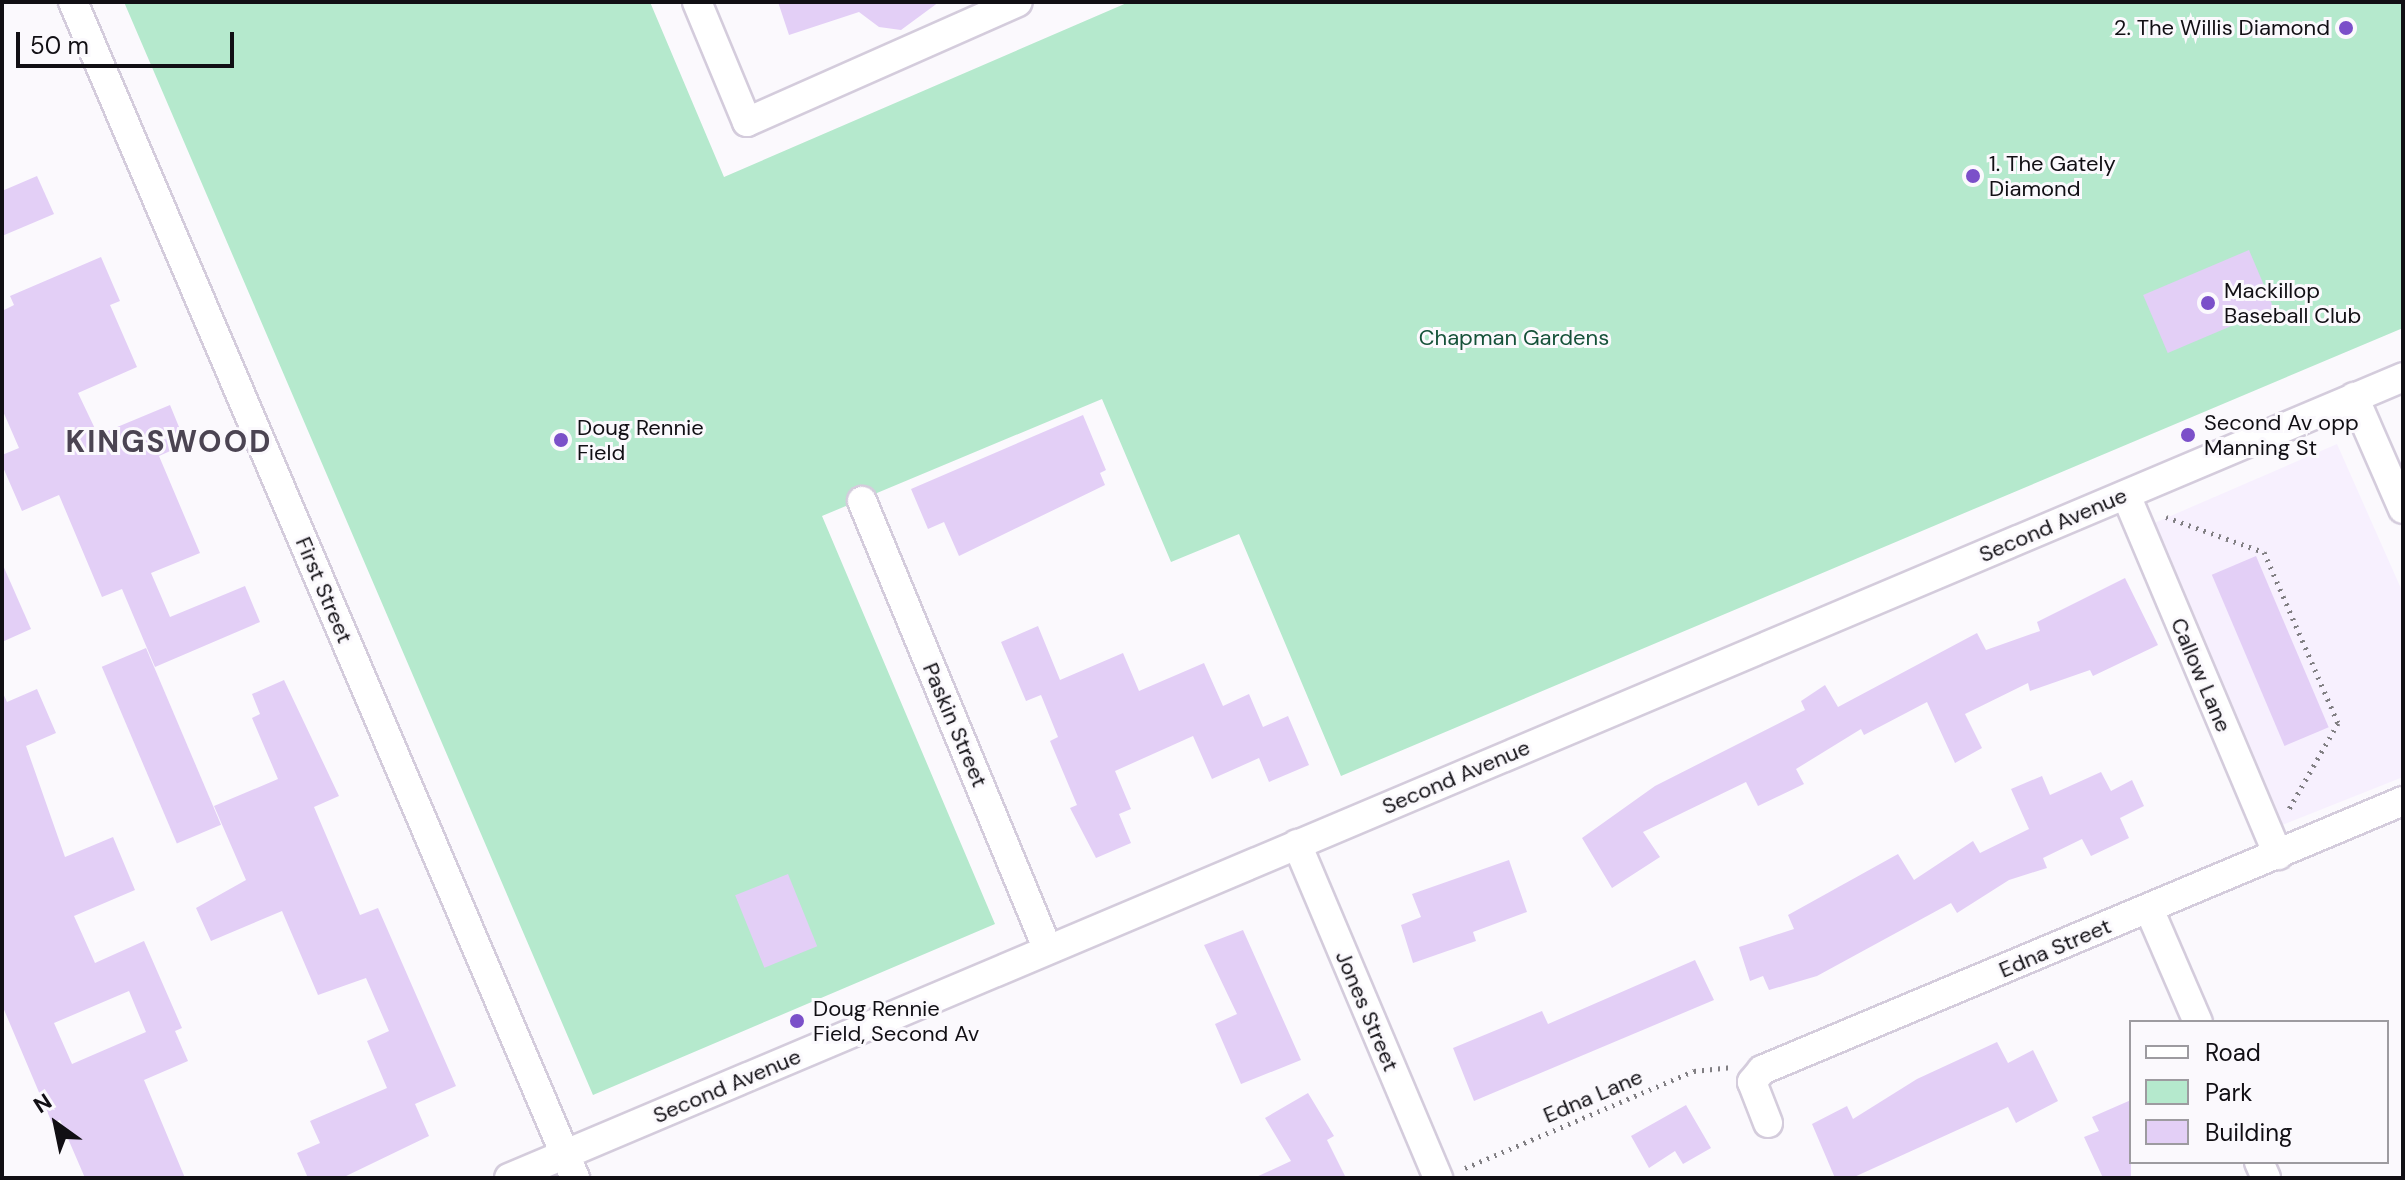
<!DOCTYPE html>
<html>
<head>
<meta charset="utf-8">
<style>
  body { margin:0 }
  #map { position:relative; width:2405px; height:1180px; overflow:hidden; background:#fbf9fd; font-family:"DM Sans",sans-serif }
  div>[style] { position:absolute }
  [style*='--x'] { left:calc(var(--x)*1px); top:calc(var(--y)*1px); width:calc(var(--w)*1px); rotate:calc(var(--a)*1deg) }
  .built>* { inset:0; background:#f7f0fe }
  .green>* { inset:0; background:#b5e9cd }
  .building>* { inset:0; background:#e3cff6; transform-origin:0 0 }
  .path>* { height:5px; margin-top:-2.5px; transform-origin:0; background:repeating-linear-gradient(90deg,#817f83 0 2px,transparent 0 8px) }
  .roads { filter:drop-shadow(2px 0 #d4ccdc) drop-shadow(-2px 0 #d4ccdc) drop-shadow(0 2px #d4ccdc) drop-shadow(0 -2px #d4ccdc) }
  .minor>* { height:28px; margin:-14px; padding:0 14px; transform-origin:14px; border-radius:14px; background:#fff }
  .dots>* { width:22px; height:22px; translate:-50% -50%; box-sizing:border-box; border:4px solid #fbf9fd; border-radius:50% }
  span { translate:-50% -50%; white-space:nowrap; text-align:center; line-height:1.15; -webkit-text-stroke:6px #fbf9fd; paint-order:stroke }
  .poi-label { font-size:22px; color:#110f14 }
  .right { translate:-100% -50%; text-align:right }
  .left { translate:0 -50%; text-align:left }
  .park-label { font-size:22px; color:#155239 }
  .street-label { font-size:22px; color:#110f14 }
  .district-label { font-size:30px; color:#4b4452; font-weight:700; letter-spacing:2px }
  .frame { position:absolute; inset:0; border:4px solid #110f14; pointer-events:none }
  .legend { position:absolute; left:2129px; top:1020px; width:260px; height:144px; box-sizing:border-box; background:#fbf9fd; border:2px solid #9d9ba0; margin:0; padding:10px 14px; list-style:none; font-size:24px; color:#110f14 }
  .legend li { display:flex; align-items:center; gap:16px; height:40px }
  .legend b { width:40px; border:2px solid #9d9ba0 }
  .north { position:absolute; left:16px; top:1084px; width:80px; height:80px; -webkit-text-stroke:6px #fbf9fd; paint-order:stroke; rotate:327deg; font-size:22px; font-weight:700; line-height:32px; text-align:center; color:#110f14 }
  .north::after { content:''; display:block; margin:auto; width:28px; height:36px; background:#110f14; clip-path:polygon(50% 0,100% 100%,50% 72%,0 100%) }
  .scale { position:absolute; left:16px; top:32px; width:218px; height:36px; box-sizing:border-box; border:4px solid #110f14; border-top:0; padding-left:10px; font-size:24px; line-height:28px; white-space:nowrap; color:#110f14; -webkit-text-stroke:6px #fbf9fd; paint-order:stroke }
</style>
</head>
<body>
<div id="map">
  <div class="built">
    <i style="clip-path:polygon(2337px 444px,2403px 593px,2403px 777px,2280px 826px,2152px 524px)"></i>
  </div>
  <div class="green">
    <i style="clip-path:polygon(124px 2px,650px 2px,724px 177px,1129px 2px,2403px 2px,2403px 328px,1341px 776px,1239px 534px,1171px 562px,1102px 399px,822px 516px,995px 924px,593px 1095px)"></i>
  </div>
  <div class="building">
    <i style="clip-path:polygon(778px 2px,939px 2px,901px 30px,879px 27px,859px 12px,789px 35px)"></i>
    <i style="clip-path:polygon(37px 176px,54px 214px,2px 236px,2px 191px)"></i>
    <i style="left:2249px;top:250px;width:63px;height:115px;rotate:67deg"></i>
    <i style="clip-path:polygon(101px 257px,120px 301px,110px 305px,137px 367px,78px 393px,98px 435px,170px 405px,186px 444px,159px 456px,200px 553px,151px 573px,170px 617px,245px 586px,260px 622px,155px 667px,122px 589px,102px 597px,59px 495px,22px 511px,2px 465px,2px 455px,19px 448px,2px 409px,2px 311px,14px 305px,10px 296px)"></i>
    <i style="clip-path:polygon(1083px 415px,1106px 470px,1100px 473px,1105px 485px,959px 556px,944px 522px,928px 529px,911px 489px)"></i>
    <i style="left:2256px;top:556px;width:186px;height:48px;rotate:67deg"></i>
    <i style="clip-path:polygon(2px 563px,31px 629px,2px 642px)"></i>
    <i style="clip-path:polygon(2125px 578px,2158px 645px,2093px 676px,2090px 670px,2030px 691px,2028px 683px,1965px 714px,1982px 748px,1955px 763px,1927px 702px,1864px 735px,1861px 729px,1796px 769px,1804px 784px,1758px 806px,1746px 782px,1643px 832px,1660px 857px,1612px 888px,1582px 838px,1655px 786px,1805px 710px,1801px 701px,1825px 685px,1838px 707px,1977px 633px,1986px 650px,2040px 631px,2037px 622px)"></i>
    <i style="clip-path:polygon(1038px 626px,1060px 680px,1123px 653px,1139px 691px,1204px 663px,1223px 706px,1249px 694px,1263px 727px,1288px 716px,1309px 765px,1269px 782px,1259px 758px,1212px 779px,1193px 736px,1115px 771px,1131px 809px,1119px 814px,1131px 843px,1096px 858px,1070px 808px,1077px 805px,1050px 741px,1058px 737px,1041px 695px,1026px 701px,1001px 642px)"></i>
    <i style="left:146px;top:648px;width:192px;height:48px;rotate:67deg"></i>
    <i style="clip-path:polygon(284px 680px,339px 796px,314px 807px,360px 915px,378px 908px,456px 1086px,415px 1104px,429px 1136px,342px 1178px,308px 1178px,297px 1153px,320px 1143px,310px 1121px,387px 1088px,367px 1041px,389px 1031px,366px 978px,318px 995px,282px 911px,211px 941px,196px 908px,246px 880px,214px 806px,278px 779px,252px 718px,260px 714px,252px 694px)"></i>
    <i style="clip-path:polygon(evenodd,37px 689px,56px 733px,26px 746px,65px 857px,113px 837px,135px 890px,74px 916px,95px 963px,144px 941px,182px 1028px,175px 1031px,188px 1061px,144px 1080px,185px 1178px,85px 1178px,60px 1120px,52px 1123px,2px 1005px,2px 691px,7px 702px,37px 689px,129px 991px,146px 1032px,72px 1064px,54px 1023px,129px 991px)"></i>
    <i style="clip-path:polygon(2101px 772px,2111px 791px,2132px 780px,2144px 806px,2120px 818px,2129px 838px,2091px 856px,2082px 839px,2043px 858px,2047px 868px,2009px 880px,1957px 913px,1951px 903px,1817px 976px,1769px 990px,1763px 976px,1750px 981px,1739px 947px,1794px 929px,1788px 915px,1898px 854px,1914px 880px,1973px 841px,1980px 853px,2029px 829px,2011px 789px,2042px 776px,2050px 795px)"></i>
    <i style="clip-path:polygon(1509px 860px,1527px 912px,1473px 932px,1476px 941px,1413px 963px,1401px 925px,1421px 917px,1412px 894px)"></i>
    <i style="left:788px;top:874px;width:78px;height:57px;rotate:68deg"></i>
    <i style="clip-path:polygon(1243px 930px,1301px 1060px,1241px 1084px,1215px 1024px,1237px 1014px,1204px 945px)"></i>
    <i style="clip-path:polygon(1695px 960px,1714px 1000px,1474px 1101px,1453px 1048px,1542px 1011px,1548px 1024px)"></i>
    <i style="clip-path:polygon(1997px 1042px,2008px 1063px,2033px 1050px,2058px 1101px,2016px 1123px,2008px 1107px,1852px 1178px,1835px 1178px,1812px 1124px,1847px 1106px,1853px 1119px,1917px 1079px)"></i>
    <i style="clip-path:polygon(1308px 1093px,1334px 1136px,1327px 1140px,1346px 1178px,1254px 1178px,1291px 1161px,1265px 1118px)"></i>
    <i style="clip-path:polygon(2131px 1100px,2131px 1178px,2103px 1178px,2084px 1137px,2099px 1131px,2092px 1117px)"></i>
    <i style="clip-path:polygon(1686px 1105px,1711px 1148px,1683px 1164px,1675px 1151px,1649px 1168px,1631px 1136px)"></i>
  </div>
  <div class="path">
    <i style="--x:2166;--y:517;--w:104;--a:19.7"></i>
    <i style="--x:2264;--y:552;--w:186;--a:66.6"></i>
    <i style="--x:2338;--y:723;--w:99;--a:119.7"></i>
    <i style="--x:1465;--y:1168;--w:249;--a:-23"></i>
    <i style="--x:1694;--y:1071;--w:36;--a:-6"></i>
  </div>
  <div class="roads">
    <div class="minor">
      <i style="--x:73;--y:2;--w:1279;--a:66.88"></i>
      <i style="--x:697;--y:2;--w:130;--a:67.4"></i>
      <i style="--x:747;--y:122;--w:296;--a:-23.9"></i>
      <i style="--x:2354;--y:397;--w:122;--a:66.4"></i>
      <i style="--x:2126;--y:495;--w:391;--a:67.1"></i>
      <i style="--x:862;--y:501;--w:485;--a:67.5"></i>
      <i style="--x:1297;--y:844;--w:363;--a:67.1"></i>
      <i style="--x:2149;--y:909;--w:123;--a:66.6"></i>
      <i style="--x:1768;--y:1123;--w:44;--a:-111.3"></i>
      <i style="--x:1752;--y:1082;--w:16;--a:-50"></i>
      <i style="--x:1762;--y:1070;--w:695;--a:-22.77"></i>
      <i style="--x:2259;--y:1162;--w:17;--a:66"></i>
      <i style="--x:509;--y:1178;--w:2056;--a:-22.92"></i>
    </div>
  </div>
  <div class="dots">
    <i style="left:2346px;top:28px;background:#7b50c9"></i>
    <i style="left:1973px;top:176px;background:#7b50c9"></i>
    <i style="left:2208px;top:303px;background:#7b50c9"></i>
    <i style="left:2188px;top:435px;background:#7b50c9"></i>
    <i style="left:561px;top:440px;background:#7b50c9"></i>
    <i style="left:797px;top:1021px;background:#7b50c9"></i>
  </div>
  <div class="poi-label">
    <span class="right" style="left:2330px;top:28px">2. The Willis Diamond</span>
    <span class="left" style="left:1989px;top:176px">1. The Gately<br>Diamond</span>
    <span class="left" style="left:2224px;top:303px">Mackillop<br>Baseball Club</span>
    <span class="left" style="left:2204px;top:435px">Second Av opp<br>Manning St</span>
    <span class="left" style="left:577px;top:440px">Doug Rennie<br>Field</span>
    <span class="left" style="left:813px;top:1021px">Doug Rennie<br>Field, Second Av</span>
  </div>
  <div class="park-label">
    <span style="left:1514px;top:338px">Chapman Gardens</span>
  </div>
  <div class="street-label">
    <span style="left:2053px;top:525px;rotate:-23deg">Second Avenue</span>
    <span style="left:324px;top:590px;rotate:67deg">First Street</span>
    <span style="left:2201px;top:675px;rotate:67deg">Callow Lane</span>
    <span style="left:955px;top:725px;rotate:67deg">Paskin Street</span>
    <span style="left:1456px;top:777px;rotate:-23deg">Second Avenue</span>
    <span style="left:2055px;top:948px;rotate:-23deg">Edna Street</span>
    <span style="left:1367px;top:1011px;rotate:67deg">Jones Street</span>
    <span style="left:727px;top:1086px;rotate:-23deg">Second Avenue</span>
    <span style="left:1593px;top:1096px;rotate:-23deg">Edna Lane</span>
  </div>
  <div class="district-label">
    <span style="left:169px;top:442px">KINGSWOOD</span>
  </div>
  <div class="frame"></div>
  <ul class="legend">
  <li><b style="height:10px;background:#fff"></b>Road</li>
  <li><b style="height:22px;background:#b5e9cd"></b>Park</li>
  <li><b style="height:22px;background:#e3cff6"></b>Building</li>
  </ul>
  <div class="north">N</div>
  <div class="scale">50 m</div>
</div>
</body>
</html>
